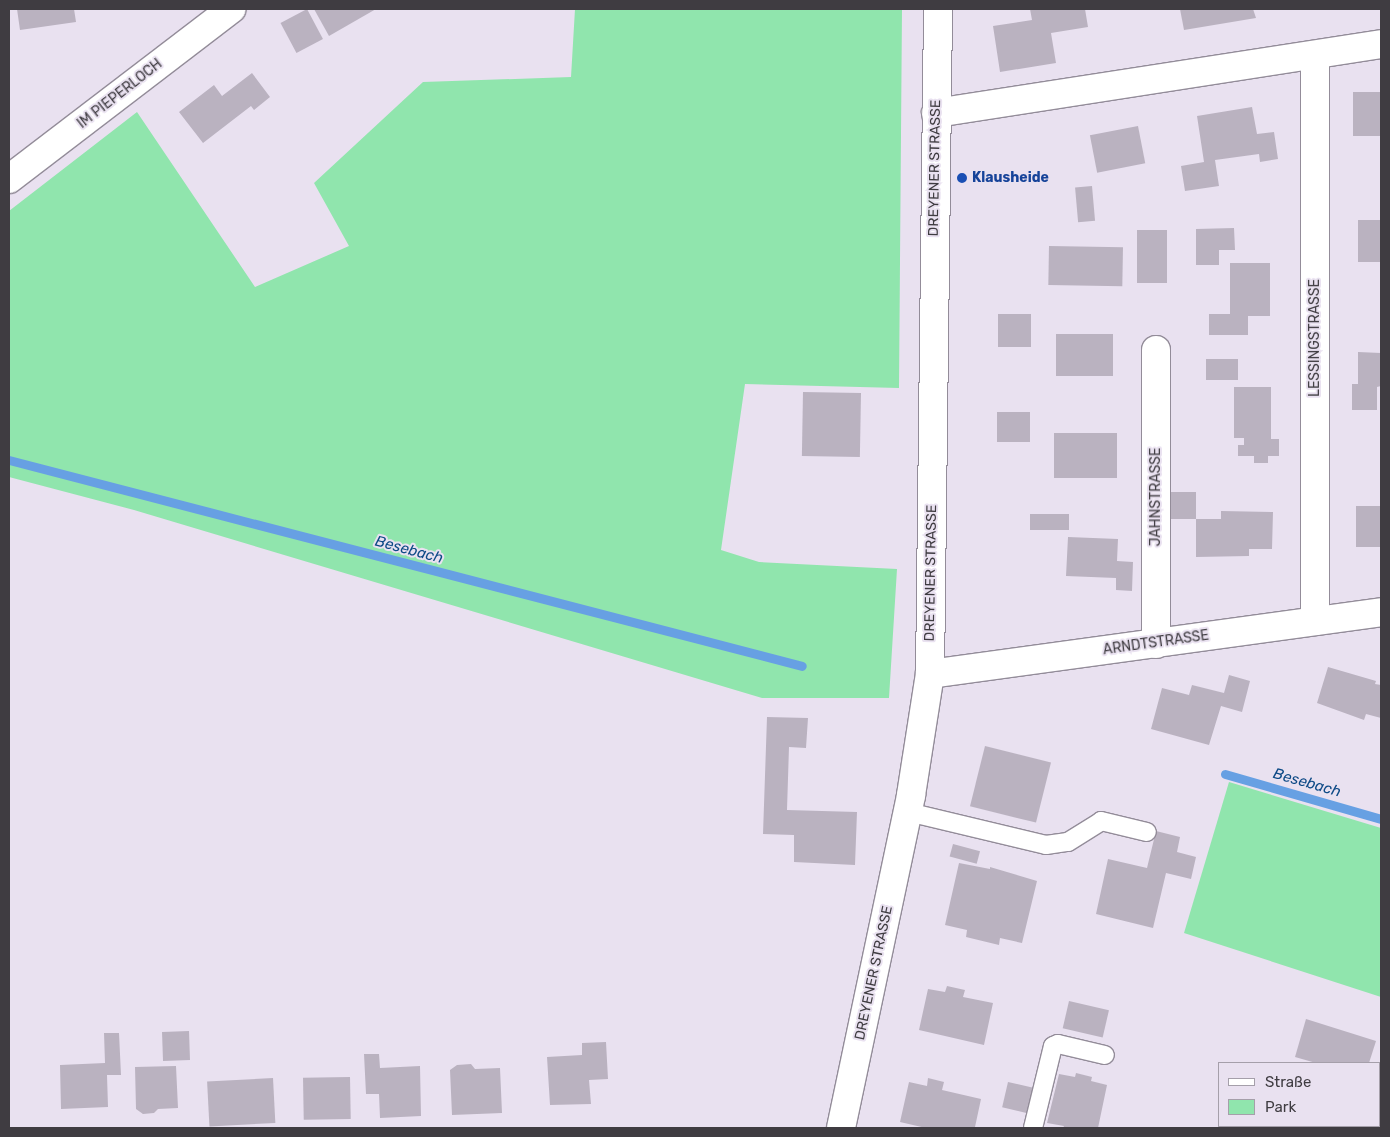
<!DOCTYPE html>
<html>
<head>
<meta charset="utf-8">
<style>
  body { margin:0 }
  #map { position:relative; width:1390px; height:1137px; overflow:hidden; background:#e9e1f0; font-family:Rubik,sans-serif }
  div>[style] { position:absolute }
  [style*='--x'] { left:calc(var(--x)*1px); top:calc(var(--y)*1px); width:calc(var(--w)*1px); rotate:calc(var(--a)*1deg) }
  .green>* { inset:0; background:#90e5ad }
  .stream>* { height:9px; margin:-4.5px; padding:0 4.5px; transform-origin:4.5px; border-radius:4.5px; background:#67a0e3 }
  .building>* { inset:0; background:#bab2c0; transform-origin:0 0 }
  .roads { filter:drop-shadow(1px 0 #938c99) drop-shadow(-1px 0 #938c99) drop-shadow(0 1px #938c99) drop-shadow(0 -1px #938c99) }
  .service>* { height:18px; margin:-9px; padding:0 9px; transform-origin:9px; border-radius:9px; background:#fff }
  .minor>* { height:28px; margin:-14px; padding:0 14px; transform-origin:14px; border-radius:14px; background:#fff }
  .tertiary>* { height:28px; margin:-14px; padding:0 14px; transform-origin:14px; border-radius:14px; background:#fff }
  .dots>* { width:14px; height:14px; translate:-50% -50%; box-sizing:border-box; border:2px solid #e9e1f0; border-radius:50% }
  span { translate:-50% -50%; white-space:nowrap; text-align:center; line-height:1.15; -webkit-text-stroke:4px #e9e1f0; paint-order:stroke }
  .street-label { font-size:14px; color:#3f3c41 }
  .transit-label { font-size:14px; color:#164399; font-weight:700 }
  .left { translate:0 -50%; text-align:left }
  .water-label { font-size:15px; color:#0e4a86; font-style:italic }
  .frame { position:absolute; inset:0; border:10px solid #3f3c41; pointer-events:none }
  .legend { position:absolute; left:1218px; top:1062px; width:162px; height:65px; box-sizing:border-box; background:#e9e1f0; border:1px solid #a59faa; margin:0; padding:6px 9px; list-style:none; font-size:15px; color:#3f3c41 }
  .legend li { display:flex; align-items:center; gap:10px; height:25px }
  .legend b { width:25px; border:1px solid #a59faa }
</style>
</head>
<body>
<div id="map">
  <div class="green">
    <i style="clip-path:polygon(575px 9px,902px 9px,899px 388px,745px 384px,721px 550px,759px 562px,897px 569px,889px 698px,762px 698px,134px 510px,9px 477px,9px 211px,137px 112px,255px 287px,349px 246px,314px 183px,423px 82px,571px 77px)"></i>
    <i style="clip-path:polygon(1229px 782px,1381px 828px,1381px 997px,1184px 933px)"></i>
  </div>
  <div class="stream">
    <i style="--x:9;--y:460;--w:819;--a:14.56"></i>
    <i style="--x:1225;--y:774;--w:162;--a:16.1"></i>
  </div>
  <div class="building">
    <i style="clip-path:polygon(17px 9px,74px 9px,76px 22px,20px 30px)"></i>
    <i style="left:307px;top:9px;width:34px;height:30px;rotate:62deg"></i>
    <i style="clip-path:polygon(314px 9px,376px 9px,329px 36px)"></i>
    <i style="clip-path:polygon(1030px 9px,1085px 9px,1088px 27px,1051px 33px,1056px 63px,1000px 72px,993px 26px,1032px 20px)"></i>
    <i style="clip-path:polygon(1180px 9px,1253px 9px,1256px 18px,1184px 30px)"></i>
    <i style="clip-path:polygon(252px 73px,270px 97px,254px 110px,251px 106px,203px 143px,179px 112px,214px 85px,222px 96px)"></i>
    <i style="left:1381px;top:92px;width:44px;height:28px;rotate:90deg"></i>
    <i style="clip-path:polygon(1252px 107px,1257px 134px,1274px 132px,1278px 159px,1260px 162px,1259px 154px,1215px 160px,1219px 186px,1185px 191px,1181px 166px,1204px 162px,1197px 116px)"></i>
    <i style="left:1138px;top:126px;width:38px;height:49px;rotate:79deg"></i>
    <i style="left:1092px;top:186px;width:35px;height:17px;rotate:85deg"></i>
    <i style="left:1358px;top:220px;width:23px;height:42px"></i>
    <i style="clip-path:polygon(1234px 228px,1235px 250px,1219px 250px,1219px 265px,1196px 265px,1196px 229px)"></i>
    <i style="left:1137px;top:230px;width:30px;height:53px"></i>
    <i style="left:1049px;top:246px;width:74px;height:39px;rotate:1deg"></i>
    <i style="clip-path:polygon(1230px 263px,1270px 263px,1270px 316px,1248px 316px,1248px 335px,1209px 335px,1209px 314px,1230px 314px)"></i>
    <i style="left:998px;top:314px;width:33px;height:33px"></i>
    <i style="left:1056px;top:334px;width:57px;height:42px"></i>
    <i style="clip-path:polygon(1358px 352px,1381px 353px,1381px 386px,1377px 387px,1377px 410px,1352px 410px,1352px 384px,1358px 384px)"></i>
    <i style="left:1206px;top:359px;width:32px;height:21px"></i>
    <i style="clip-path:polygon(1234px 387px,1271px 387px,1271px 439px,1279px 439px,1279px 456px,1268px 456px,1268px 463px,1254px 463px,1254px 456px,1238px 456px,1238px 445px,1244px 445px,1244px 438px,1234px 438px)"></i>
    <i style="left:803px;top:392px;width:58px;height:64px;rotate:1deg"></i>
    <i style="left:997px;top:412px;width:33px;height:30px"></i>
    <i style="left:1117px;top:433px;width:45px;height:63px;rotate:90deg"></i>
    <i style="left:1171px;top:492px;width:25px;height:27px"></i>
    <i style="left:1381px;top:506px;width:41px;height:25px;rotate:90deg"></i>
    <i style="clip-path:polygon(1221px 511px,1273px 512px,1272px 549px,1249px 549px,1249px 556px,1196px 557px,1196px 519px,1221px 519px)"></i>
    <i style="left:1030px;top:514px;width:39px;height:16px"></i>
    <i style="clip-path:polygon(1068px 537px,1118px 539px,1117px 561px,1133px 562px,1132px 591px,1116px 590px,1116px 578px,1066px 576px)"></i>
    <i style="clip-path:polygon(1328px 667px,1376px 681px,1375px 684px,1381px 685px,1381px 718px,1366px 714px,1364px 720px,1317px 703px)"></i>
    <i style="clip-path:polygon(1229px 675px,1250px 681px,1242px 712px,1221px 706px,1209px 745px,1151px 729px,1162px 688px,1189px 695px,1192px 685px,1224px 693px)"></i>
    <i style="clip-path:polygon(767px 717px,808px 718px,806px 748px,789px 747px,787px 810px,857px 812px,855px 865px,794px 862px,794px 835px,763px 834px)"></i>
    <i style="left:985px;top:746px;width:68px;height:62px;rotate:14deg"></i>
    <i style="clip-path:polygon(1156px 831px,1180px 837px,1177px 852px,1196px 857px,1191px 879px,1166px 873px,1153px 928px,1096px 914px,1108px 859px,1147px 868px)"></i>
    <i style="left:953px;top:844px;width:28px;height:13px;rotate:15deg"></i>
    <i style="clip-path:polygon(959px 863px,990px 869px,990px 867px,1037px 881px,1022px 943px,1000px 938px,999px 945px,966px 937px,967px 930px,945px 925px)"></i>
    <i style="clip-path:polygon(947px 986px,965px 990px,963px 997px,993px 1003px,984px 1045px,919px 1030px,928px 989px,945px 992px)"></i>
    <i style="left:1069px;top:1001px;width:41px;height:28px;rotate:13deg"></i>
    <i style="clip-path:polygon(1306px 1019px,1376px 1041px,1369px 1063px,1316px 1063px,1295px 1057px)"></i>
    <i style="left:189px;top:1031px;width:29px;height:27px;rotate:88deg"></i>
    <i style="clip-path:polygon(104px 1033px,119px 1033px,121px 1075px,107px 1075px,108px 1107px,61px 1109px,60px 1065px,105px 1063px)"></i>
    <i style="clip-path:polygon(606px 1042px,608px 1079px,589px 1080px,591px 1104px,550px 1105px,547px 1057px,582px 1055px,582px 1043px)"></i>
    <i style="clip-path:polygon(364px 1054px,379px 1054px,380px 1068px,420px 1066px,421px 1116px,380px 1118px,379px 1094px,366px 1094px)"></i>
    <i style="clip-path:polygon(471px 1064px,475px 1069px,500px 1068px,502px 1113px,452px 1115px,450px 1070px,457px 1065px)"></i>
    <i style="clip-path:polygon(176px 1066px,178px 1108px,158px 1109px,154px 1113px,143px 1114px,136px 1109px,135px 1067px)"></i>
    <i style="clip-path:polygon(1076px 1073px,1092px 1077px,1091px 1081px,1107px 1085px,1098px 1128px,1063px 1128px,1064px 1126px,1047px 1123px,1059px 1074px,1075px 1077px)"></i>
    <i style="left:350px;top:1077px;width:42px;height:47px;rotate:89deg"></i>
    <i style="left:273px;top:1078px;width:45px;height:66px;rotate:87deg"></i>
    <i style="clip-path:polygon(928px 1078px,944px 1082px,942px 1090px,981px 1099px,975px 1127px,926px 1128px,900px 1122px,909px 1082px,927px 1086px)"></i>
    <i style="left:1008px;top:1082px;width:27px;height:26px;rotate:13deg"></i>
  </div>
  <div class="roads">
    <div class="service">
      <i style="--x:908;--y:812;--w:142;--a:13.4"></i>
      <i style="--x:1046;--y:845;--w:22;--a:-8"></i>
      <i style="--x:1068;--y:842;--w:39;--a:-32"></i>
      <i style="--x:1101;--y:821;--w:47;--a:13.4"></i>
      <i style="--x:1033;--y:1128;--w:84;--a:-76.3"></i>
      <i style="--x:1053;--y:1046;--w:5;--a:-22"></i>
      <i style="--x:1058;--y:1044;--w:48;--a:13.2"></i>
    </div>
    <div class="minor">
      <i style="--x:1315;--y:55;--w:566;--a:90"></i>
      <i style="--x:936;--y:113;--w:450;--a:-8.8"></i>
      <i style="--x:9;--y:179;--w:280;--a:-37.4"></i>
      <i style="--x:1156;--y:350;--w:294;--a:90"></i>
      <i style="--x:930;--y:674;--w:455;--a:-7.8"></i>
    </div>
    <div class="tertiary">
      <i style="--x:841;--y:1128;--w:340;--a:-78.1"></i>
      <i style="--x:911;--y:795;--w:122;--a:-81.1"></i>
      <i style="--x:930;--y:674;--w:665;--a:-89.31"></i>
    </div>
  </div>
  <div class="dots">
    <i style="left:962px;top:178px;background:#1a4fb4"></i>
  </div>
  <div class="street-label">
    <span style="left:120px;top:94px;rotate:-38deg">IM PIEPERLOCH</span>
    <span style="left:935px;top:168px;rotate:-89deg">DREYENER STRASSE</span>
    <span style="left:1315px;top:338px;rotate:-90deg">LESSINGSTRASSE</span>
    <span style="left:1156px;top:497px;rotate:-90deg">JAHNSTRASSE</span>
    <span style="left:931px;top:573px;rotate:-89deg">DREYENER STRASSE</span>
    <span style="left:1156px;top:643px;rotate:-8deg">ARNDTSTRASSE</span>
    <span style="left:874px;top:973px;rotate:-78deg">DREYENER STRASSE</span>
  </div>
  <div class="transit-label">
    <span class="left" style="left:972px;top:178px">Klausheide</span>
  </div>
  <div class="water-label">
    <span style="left:409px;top:550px;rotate:15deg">Besebach</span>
    <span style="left:1307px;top:783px;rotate:16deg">Besebach</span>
  </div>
  <div class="frame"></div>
  <ul class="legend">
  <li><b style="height:6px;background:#fff"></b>Straße</li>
  <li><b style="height:14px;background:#90e5ad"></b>Park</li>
  </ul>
</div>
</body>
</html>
